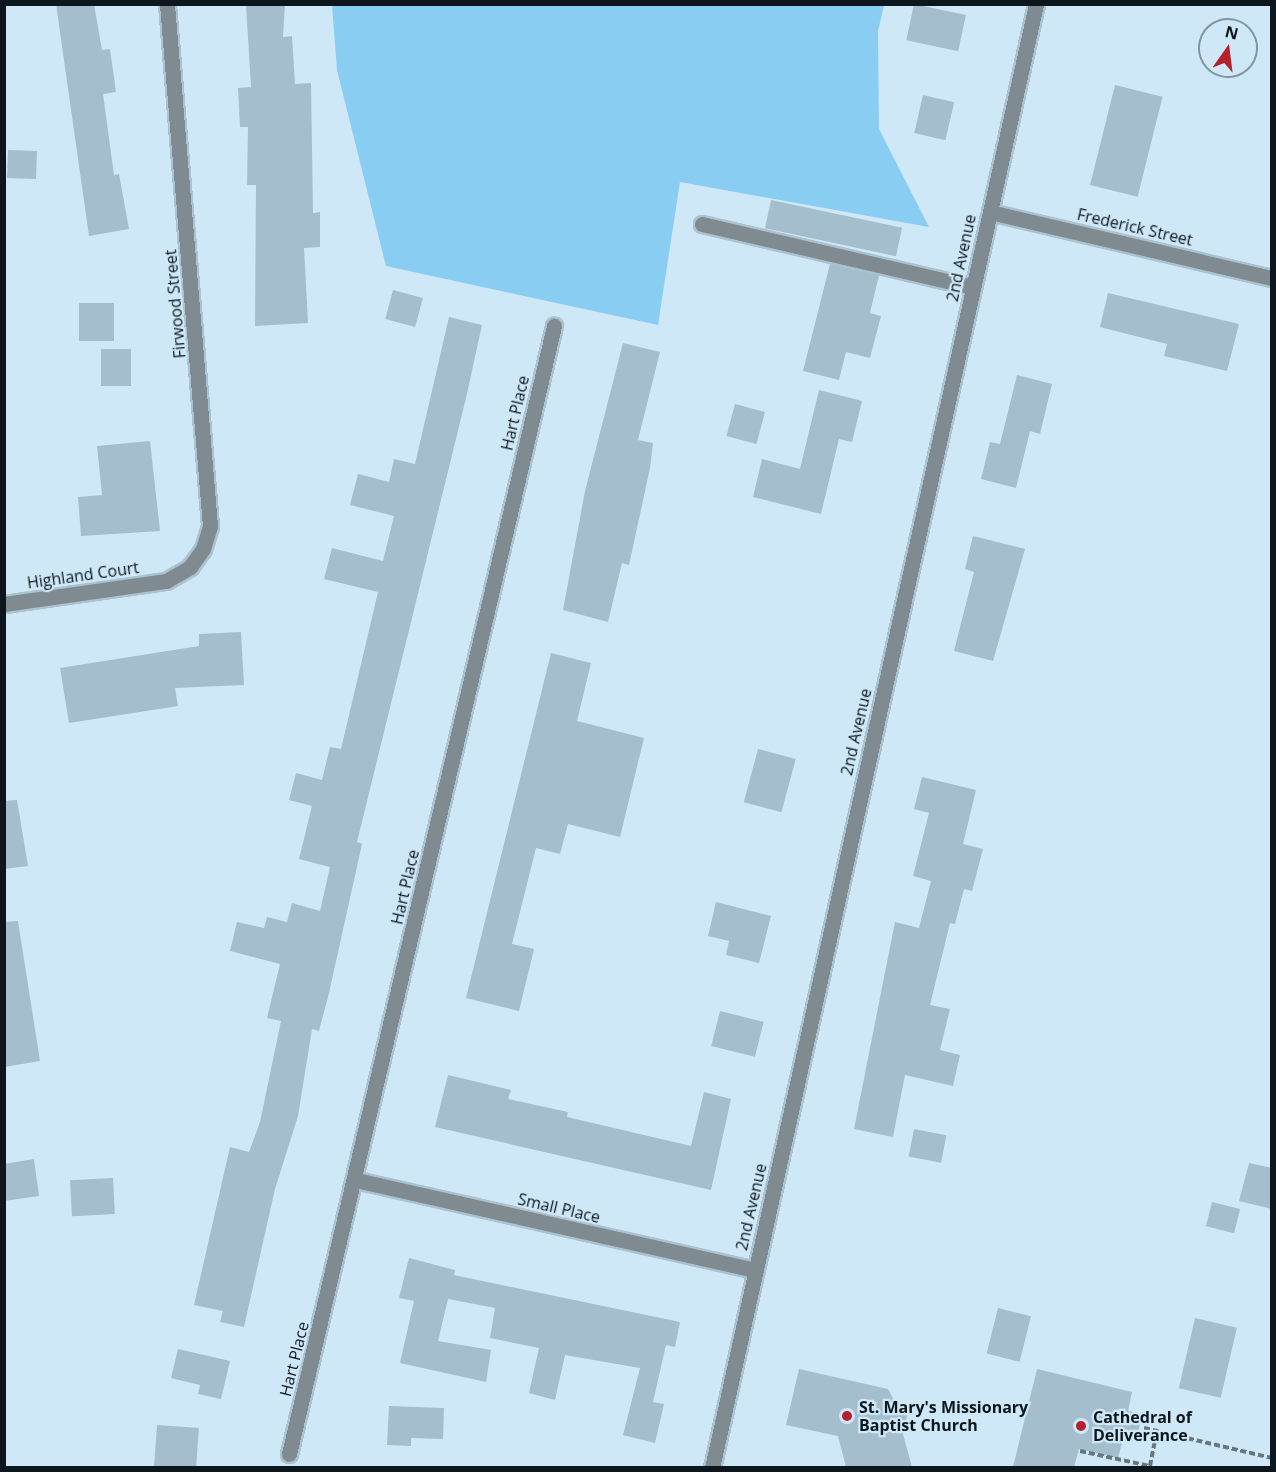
<!DOCTYPE html>
<html>
<head>
<meta charset="utf-8">
<style>
  body { margin:0 }
  #map { position:relative; width:1276px; height:1472px; overflow:hidden; background:#cee8f8; font-family:"Open Sans",sans-serif }
  div>[style] { position:absolute }
  [style*='--x'] { left:calc(var(--x)*1px); top:calc(var(--y)*1px); width:calc(var(--w)*1px); rotate:calc(var(--a)*1deg) }
  .green>* { inset:0; background:#8acdf3 }
  .building>* { inset:0; background:#a5becd; transform-origin:0 0 }
  .path>* { height:4px; margin-top:-2px; transform-origin:0; background:repeating-linear-gradient(90deg,#667781 0 6px,transparent 0 9px) }
  .roads { filter:drop-shadow(2px 0 #abc2d0) drop-shadow(-2px 0 #abc2d0) drop-shadow(0 2px #abc2d0) drop-shadow(0 -2px #abc2d0) }
  .minor>* { height:15px; margin:-7.5px; padding:0 7.5px; transform-origin:7.5px; border-radius:7.5px; background:#808a91 }
  .dots>* { width:16px; height:16px; translate:-50% -50%; box-sizing:border-box; border:3px solid #cee8f8; border-radius:50% }
  span { translate:-50% -50%; white-space:nowrap; text-align:center; line-height:1.15; -webkit-text-stroke:4.5px #cee8f8; paint-order:stroke }
  .street-label { font-size:16px; color:#0d161c }
  .poi-label { font-size:16px; color:#0d161c; font-weight:700 }
  .left { translate:0 -50%; text-align:left }
  .frame { position:absolute; inset:0; border:6px solid #0d161c; pointer-events:none }
  .north { position:absolute; left:1198px; top:18px; width:60px; height:60px; box-sizing:border-box; background:#cee8f8; border:2px solid #8194a0; border-radius:50%; rotate:14deg; font-size:16px; font-weight:700; line-height:24px; text-align:center; color:#0d161c }
  .north::after { content:''; display:block; margin:auto; width:21px; height:27px; background:#b4232c; clip-path:polygon(50% 0,100% 100%,50% 72%,0 100%) }
</style>
</head>
<body>
<div id="map">
  <div class="green">
    <i style="clip-path:polygon(332px 5px,884px 5px,878px 31px,879px 129px,929px 227px,680px 182px,658px 325px,386px 266px,337px 70px)"></i>
  </div>
  <div class="building">
    <i style="clip-path:polygon(56px 4px,94px 4px,102px 50px,110px 49px,116px 92px,103px 94px,114px 175px,119px 174px,129px 229px,89px 236px)"></i>
    <i style="clip-path:polygon(246px 4px,285px 4px,283px 37px,292px 36px,295px 84px,311px 83px,313px 213px,320px 212px,320px 247px,304px 248px,308px 323px,255px 326px,256px 185px,247px 185px,248px 127px,240px 127px,238px 88px,251px 87px)"></i>
    <i style="left:914px;top:4px;width:53px;height:37px;rotate:12deg"></i>
    <i style="left:1115px;top:85px;width:49px;height:103px;rotate:14deg"></i>
    <i style="left:923px;top:95px;width:32px;height:39px;rotate:13deg"></i>
    <i style="left:8px;top:150px;width:29px;height:28px;rotate:2deg"></i>
    <i style="left:771px;top:200px;width:134px;height:29px;rotate:12deg"></i>
    <i style="clip-path:polygon(830px 264px,879px 275px,870px 313px,881px 316px,870px 358px,846px 352px,839px 380px,803px 371px)"></i>
    <i style="left:393px;top:290px;width:31px;height:30px;rotate:15deg"></i>
    <i style="clip-path:polygon(1108px 293px,1239px 324px,1227px 371px,1164px 356px,1167px 344px,1100px 327px)"></i>
    <i style="left:79px;top:303px;width:35px;height:38px"></i>
    <i style="clip-path:polygon(449px 317px,482px 325px,466px 398px,357px 842px,362px 844px,329px 993px,319px 1031px,312px 1029px,298px 1116px,275px 1189px,244px 1327px,220px 1322px,223px 1311px,194px 1305px,230px 1147px,249px 1152px,260px 1122px,281px 1021px,267px 1018px,280px 964px,230px 951px,237px 922px,264px 928px,267px 917px,287px 922px,292px 903px,320px 911px,330px 867px,299px 859px,312px 806px,289px 800px,296px 773px,322px 780px,330px 747px,341px 749px,378px 592px,324px 579px,332px 548px,383px 561px,394px 516px,350px 505px,358px 474px,389px 482px,394px 459px,415px 464px)"></i>
    <i style="clip-path:polygon(623px 343px,660px 352px,638px 440px,653px 443px,650px 468px,629px 565px,622px 563px,608px 622px,563px 610px,585px 491px)"></i>
    <i style="left:101px;top:349px;width:30px;height:37px"></i>
    <i style="clip-path:polygon(1017px 375px,1052px 384px,1040px 434px,1030px 431px,1016px 488px,981px 479px,990px 442px,1000px 444px)"></i>
    <i style="clip-path:polygon(819px 390px,862px 401px,852px 442px,839px 439px,821px 514px,753px 497px,762px 459px,800px 469px)"></i>
    <i style="left:735px;top:404px;width:31px;height:33px;rotate:15deg"></i>
    <i style="clip-path:polygon(150px 441px,160px 531px,81px 536px,78px 497px,102px 495px,97px 446px)"></i>
    <i style="clip-path:polygon(973px 536px,1025px 549px,993px 661px,954px 651px,974px 572px,965px 569px)"></i>
    <i style="clip-path:polygon(241px 632px,244px 685px,175px 688px,178px 706px,69px 723px,60px 668px,199px 646px,199px 634px)"></i>
    <i style="clip-path:polygon(551px 653px,591px 663px,577px 721px,644px 738px,620px 837px,568px 824px,560px 854px,536px 848px,512px 944px,534px 949px,519px 1011px,466px 998px)"></i>
    <i style="left:758px;top:749px;width:39px;height:55px;rotate:15deg"></i>
    <i style="clip-path:polygon(922px 777px,976px 790px,963px 844px,983px 849px,972px 891px,964px 889px,955px 924px,950px 923px,930px 1005px,950px 1009px,940px 1050px,960px 1055px,953px 1086px,905px 1075px,893px 1137px,854px 1129px,895px 922px,919px 928px,931px 881px,913px 876px,929px 813px,914px 809px)"></i>
    <i style="clip-path:polygon(17px 800px,28px 866px,4px 869px,4px 801px)"></i>
    <i style="clip-path:polygon(716px 902px,771px 916px,759px 963px,726px 955px,729px 941px,708px 936px)"></i>
    <i style="clip-path:polygon(18px 921px,40px 1061px,4px 1067px,4px 922px)"></i>
    <i style="left:720px;top:1011px;width:45px;height:36px;rotate:14deg"></i>
    <i style="clip-path:polygon(448px 1075px,511px 1090px,508px 1099px,568px 1112px,567px 1117px,691px 1146px,704px 1092px,731px 1099px,711px 1190px,435px 1127px)"></i>
    <i style="left:914px;top:1129px;width:33px;height:28px;rotate:11deg"></i>
    <i style="clip-path:polygon(34px 1159px,39px 1196px,4px 1201px,4px 1164px)"></i>
    <i style="clip-path:polygon(1249px 1163px,1272px 1168px,1272px 1209px,1239px 1201px)"></i>
    <i style="left:113px;top:1178px;width:36px;height:43px;rotate:87deg"></i>
    <i style="left:1212px;top:1202px;width:29px;height:25px;rotate:14deg"></i>
    <i style="clip-path:polygon(409px 1258px,455px 1270px,454px 1275px,680px 1322px,675px 1347px,666px 1345px,653px 1402px,664px 1404px,655px 1443px,623px 1435px,640px 1368px,565px 1355px,555px 1400px,529px 1393px,539px 1348px,490px 1338px,495px 1308px,448px 1299px,438px 1341px,491px 1350px,486px 1382px,400px 1363px,414px 1301px,399px 1298px)"></i>
    <i style="left:998px;top:1308px;width:34px;height:47px;rotate:14deg"></i>
    <i style="left:1195px;top:1318px;width:43px;height:72px;rotate:13deg"></i>
    <i style="clip-path:polygon(178px 1349px,230px 1361px,221px 1399px,198px 1394px,200px 1385px,171px 1378px)"></i>
    <i style="clip-path:polygon(799px 1369px,888px 1389px,896px 1404px,909px 1408px,903px 1434px,912px 1467px,846px 1467px,838px 1436px,786px 1425px)"></i>
    <i style="clip-path:polygon(1037px 1369px,1132px 1392px,1128px 1411px,1142px 1414px,1136px 1442px,1123px 1439px,1118px 1458px,1079px 1449px,1074px 1467px,1013px 1467px)"></i>
    <i style="clip-path:polygon(389px 1406px,444px 1408px,443px 1439px,411px 1438px,411px 1446px,387px 1445px)"></i>
    <i style="left:157px;top:1425px;width:42px;height:42px;rotate:4deg"></i>
  </div>
  <div class="path">
    <i style="--x:1144;--y:1428;--w:131;--a:13.2"></i>
    <i style="--x:1080;--y:1451;--w:72;--a:12.1"></i>
    <i style="--x:1150;--y:1466;--w:36;--a:-79"></i>
  </div>
  <div class="roads">
    <div class="minor">
      <i style="--x:990;--y:212;--w:290;--a:13.2"></i>
      <i style="--x:702;--y:224;--w:278;--a:13.1"></i>
      <i style="--x:4;--y:604;--w:164;--a:-8.1"></i>
      <i style="--x:166;--y:581;--w:28;--a:-30"></i>
      <i style="--x:190;--y:567;--w:22;--a:-54"></i>
      <i style="--x:203;--y:549;--w:24;--a:-73"></i>
      <i style="--x:210;--y:526;--w:524;--a:-94.71"></i>
      <i style="--x:356;--y:1180;--w:409;--a:12.7"></i>
      <i style="--x:289;--y:1454;--w:1159;--a:-76.78"></i>
      <i style="--x:712;--y:1468;--w:1499;--a:-77.52"></i>
    </div>
  </div>
  <div class="dots">
    <i style="left:847px;top:1416px;background:#b4232c"></i>
    <i style="left:1081px;top:1426px;background:#b4232c"></i>
  </div>
  <div class="street-label">
    <span style="left:1135px;top:227px;rotate:13deg">Frederick Street</span>
    <span style="left:961px;top:258px;rotate:-78deg">2nd Avenue</span>
    <span style="left:175px;top:304px;rotate:-95deg">Firwood Street</span>
    <span style="left:515px;top:413px;rotate:-77deg">Hart Place</span>
    <span style="left:83px;top:575px;rotate:-8deg">Highland Court</span>
    <span style="left:856px;top:732px;rotate:-77deg">2nd Avenue</span>
    <span style="left:405px;top:887px;rotate:-77deg">Hart Place</span>
    <span style="left:751px;top:1207px;rotate:-77deg">2nd Avenue</span>
    <span style="left:559px;top:1208px;rotate:13deg">Small Place</span>
    <span style="left:294px;top:1359px;rotate:-76deg">Hart Place</span>
  </div>
  <div class="poi-label">
    <span class="left" style="left:859px;top:1416px">St. Mary's Missionary<br>Baptist Church</span>
    <span class="left" style="left:1093px;top:1426px">Cathedral of<br>Deliverance</span>
  </div>
  <div class="frame"></div>
  <div class="north">N</div>
</div>
</body>
</html>
